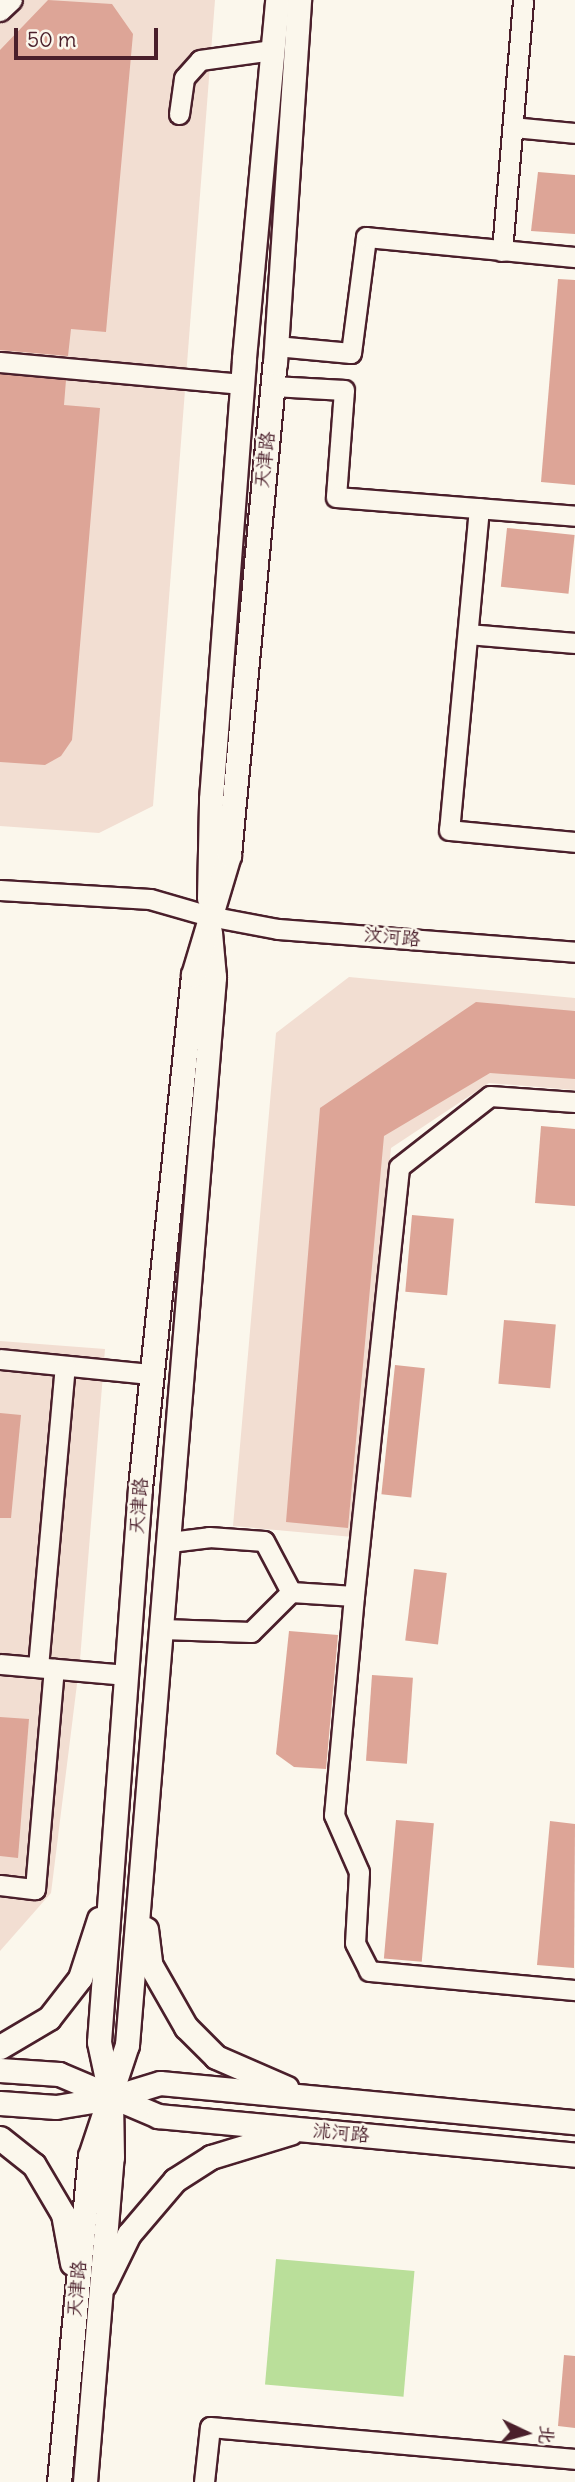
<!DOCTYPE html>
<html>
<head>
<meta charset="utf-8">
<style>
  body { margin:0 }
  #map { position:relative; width:575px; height:2482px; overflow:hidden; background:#fbf7ec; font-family:Delius,"LXGW WenKai TC",sans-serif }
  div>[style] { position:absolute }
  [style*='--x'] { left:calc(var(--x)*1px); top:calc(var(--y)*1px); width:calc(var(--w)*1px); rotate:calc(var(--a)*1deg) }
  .built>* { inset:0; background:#f2ded2 }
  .green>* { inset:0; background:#badf9a; transform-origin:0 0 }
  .building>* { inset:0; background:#dda597; transform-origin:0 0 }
  .roads { filter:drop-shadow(2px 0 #4a1f2b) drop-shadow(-2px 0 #4a1f2b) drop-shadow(0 2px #4a1f2b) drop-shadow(0 -2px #4a1f2b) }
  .minor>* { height:19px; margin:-9.5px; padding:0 9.5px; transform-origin:9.5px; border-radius:9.5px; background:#fbf7ec }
  .major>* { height:23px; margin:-11.5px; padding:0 11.5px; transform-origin:11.5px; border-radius:11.5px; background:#fbf7ec }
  span { translate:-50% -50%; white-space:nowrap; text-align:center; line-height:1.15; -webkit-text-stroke:5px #fbf7ec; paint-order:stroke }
  .street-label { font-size:19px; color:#4a1f2b }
  .north { position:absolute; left:491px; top:2398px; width:70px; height:70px; -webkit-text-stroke:5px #fbf7ec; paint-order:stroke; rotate:95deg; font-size:19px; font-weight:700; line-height:28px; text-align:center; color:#4a1f2b }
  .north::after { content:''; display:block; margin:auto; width:24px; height:32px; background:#4a1f2b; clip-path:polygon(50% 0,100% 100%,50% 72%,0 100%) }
  .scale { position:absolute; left:14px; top:28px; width:144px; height:32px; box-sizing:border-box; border:4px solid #4a1f2b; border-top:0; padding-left:9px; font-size:21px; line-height:24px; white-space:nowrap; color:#4a1f2b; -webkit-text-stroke:5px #fbf7ec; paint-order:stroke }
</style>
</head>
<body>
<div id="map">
  <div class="built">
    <i style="clip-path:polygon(0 0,215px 0,153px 806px,99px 833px,0 826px)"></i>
    <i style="clip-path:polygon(349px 977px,575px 998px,575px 1090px,489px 1083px,391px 1148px,353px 1537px,233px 1526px,276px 1033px)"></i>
    <i style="clip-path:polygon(0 1341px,105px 1349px,80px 1660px,51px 1893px,0 1951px)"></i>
  </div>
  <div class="green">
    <i style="left:276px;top:2259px;width:139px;height:126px;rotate:5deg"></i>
  </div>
  <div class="building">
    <i style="clip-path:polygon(48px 0,112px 4px,133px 34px,106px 332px,71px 329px,68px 356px,0 350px,0 50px)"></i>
    <i style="clip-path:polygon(538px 172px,575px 175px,575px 234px,531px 231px)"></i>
    <i style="clip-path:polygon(558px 279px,575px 280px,575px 485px,541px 482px)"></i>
    <i style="clip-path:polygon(0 374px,66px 380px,64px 405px,100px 408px,72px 740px,61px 756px,45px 765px,0 762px)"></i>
    <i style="left:507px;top:528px;width:68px;height:59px;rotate:6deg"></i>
    <i style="clip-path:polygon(476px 1002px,575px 1011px,575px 1079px,490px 1073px,384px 1136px,348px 1528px,286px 1522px,320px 1108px)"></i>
    <i style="clip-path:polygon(541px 1126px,575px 1129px,575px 1206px,535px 1203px)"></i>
    <i style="left:412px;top:1215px;width:42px;height:77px;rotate:5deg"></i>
    <i style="left:504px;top:1320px;width:52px;height:64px;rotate:5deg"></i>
    <i style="left:395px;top:1365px;width:30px;height:130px;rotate:6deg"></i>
    <i style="clip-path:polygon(0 1413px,21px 1415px,11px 1518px,0 1518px)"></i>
    <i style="left:414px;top:1569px;width:33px;height:72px;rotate:7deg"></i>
    <i style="clip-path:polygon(289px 1631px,338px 1635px,326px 1769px,294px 1767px,276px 1754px)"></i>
    <i style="left:372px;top:1675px;width:41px;height:86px;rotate:4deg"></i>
    <i style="clip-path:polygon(0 1717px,29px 1719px,18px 1858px,0 1856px)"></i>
    <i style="left:396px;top:1820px;width:38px;height:139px;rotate:5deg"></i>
    <i style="clip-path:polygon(550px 1821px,575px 1824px,574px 1968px,537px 1965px)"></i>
    <i style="clip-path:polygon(564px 2355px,575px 2356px,575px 2428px,558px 2426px)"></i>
  </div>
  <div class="roads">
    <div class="minor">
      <i style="--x:0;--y:11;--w:16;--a:-43"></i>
      <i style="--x:179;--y:114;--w:36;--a:-82"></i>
      <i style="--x:184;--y:78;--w:24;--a:-48"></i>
      <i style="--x:200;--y:60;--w:73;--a:-7.9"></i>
      <i style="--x:513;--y:127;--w:62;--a:5.5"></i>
      <i style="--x:502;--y:251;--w:252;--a:-85.2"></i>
      <i style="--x:276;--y:346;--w:75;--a:5.3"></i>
      <i style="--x:351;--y:353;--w:117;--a:-82.6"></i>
      <i style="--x:366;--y:237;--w:210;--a:5.5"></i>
      <i style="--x:0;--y:362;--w:243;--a:5.2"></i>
      <i style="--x:273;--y:386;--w:71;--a:3.2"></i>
      <i style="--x:344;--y:390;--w:107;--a:94.3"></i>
      <i style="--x:336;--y:497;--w:240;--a:4.5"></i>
      <i style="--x:479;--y:508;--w:323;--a:95.3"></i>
      <i style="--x:449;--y:830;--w:127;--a:5.4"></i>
      <i style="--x:468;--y:634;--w:107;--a:4.8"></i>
      <i style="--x:0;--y:890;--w:150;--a:3.4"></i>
      <i style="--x:150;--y:899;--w:61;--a:16.1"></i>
      <i style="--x:209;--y:916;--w:70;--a:10.7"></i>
      <i style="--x:278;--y:929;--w:298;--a:4.4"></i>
      <i style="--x:0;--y:1359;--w:151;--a:5.7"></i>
      <i style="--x:170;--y:1542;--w:39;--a:-7"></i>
      <i style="--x:209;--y:1537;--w:55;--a:4.2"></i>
      <i style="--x:264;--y:1541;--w:58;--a:62.1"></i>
      <i style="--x:291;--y:1592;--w:63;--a:3.6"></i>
      <i style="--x:354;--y:1596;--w:431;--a:-84"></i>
      <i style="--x:399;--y:1167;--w:115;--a:-38"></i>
      <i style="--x:490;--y:1096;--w:85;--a:4"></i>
      <i style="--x:354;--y:1596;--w:220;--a:95.2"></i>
      <i style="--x:334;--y:1815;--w:62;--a:66.3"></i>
      <i style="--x:359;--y:1872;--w:71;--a:93.2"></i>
      <i style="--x:355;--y:1943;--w:31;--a:63"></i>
      <i style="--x:369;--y:1971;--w:207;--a:5.3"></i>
      <i style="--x:162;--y:1629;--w:89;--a:1.9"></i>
      <i style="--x:251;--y:1632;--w:57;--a:-45"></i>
      <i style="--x:0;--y:1664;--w:126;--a:5"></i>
      <i style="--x:38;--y:1667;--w:302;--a:-84.9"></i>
      <i style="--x:0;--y:1885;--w:35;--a:7"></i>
      <i style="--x:35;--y:1889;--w:221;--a:-85.1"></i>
      <i style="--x:204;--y:2482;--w:55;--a:-83.8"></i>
      <i style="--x:210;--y:2427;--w:366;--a:5"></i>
    </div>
    <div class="major">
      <i style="--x:209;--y:898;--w:99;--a:-88.8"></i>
      <i style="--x:211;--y:799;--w:442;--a:-85.7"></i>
      <i style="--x:244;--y:358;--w:360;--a:-84.7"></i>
      <i style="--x:146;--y:1929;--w:35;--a:83"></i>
      <i style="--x:150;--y:1964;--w:73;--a:60.3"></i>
      <i style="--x:186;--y:2027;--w:42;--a:45"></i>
      <i style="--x:216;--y:2057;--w:77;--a:23.6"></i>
      <i style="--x:0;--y:2047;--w:57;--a:-30.6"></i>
      <i style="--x:49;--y:2018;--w:51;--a:-52.2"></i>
      <i style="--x:80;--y:1978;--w:62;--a:-72.1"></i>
      <i style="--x:0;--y:2070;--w:59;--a:3.9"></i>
      <i style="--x:59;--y:2074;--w:108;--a:23"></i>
      <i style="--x:158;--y:2116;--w:419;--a:5.3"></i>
      <i style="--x:0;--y:2103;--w:56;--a:4.1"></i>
      <i style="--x:56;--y:2107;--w:56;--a:-9.3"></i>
      <i style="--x:111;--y:2098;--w:51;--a:-17"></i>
      <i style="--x:160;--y:2083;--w:417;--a:5.4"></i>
      <i style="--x:0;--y:2138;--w:43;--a:38.5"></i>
      <i style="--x:34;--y:2165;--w:57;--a:59.4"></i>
      <i style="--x:63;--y:2214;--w:50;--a:79.6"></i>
      <i style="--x:104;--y:2285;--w:57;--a:-63.9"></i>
      <i style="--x:129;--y:2234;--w:71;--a:-49.6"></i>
      <i style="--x:175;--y:2180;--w:43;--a:-32.6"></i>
      <i style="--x:211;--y:2157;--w:83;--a:-16.9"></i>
      <i style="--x:59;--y:2482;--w:327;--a:-84.6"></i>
      <i style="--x:90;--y:2156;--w:117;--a:-71.6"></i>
      <i style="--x:127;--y:2045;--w:1072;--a:-85.34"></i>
      <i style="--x:214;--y:977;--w:45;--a:-95.1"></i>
      <i style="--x:85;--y:2482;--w:326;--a:-85.3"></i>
      <i style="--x:112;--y:2157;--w:59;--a:-91"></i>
      <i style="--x:111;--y:2098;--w:57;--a:-102.1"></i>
      <i style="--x:99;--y:2042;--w:556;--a:-85.77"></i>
      <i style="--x:140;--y:1488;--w:516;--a:-84.1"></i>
      <i style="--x:193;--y:975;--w:125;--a:-73.3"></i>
      <i style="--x:229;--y:855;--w:494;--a:-84.7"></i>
      <i style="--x:275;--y:363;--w:364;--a:-86.2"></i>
    </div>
  </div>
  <div class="street-label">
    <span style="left:265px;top:460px;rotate:-84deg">天津路</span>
    <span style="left:392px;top:937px;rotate:5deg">汶河路</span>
    <span style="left:139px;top:1506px;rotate:-86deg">天津路</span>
    <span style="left:341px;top:2133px;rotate:5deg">沭河路</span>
    <span style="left:77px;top:2289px;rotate:-85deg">天津路</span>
  </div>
  <div class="north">北</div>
  <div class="scale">50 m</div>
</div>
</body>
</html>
